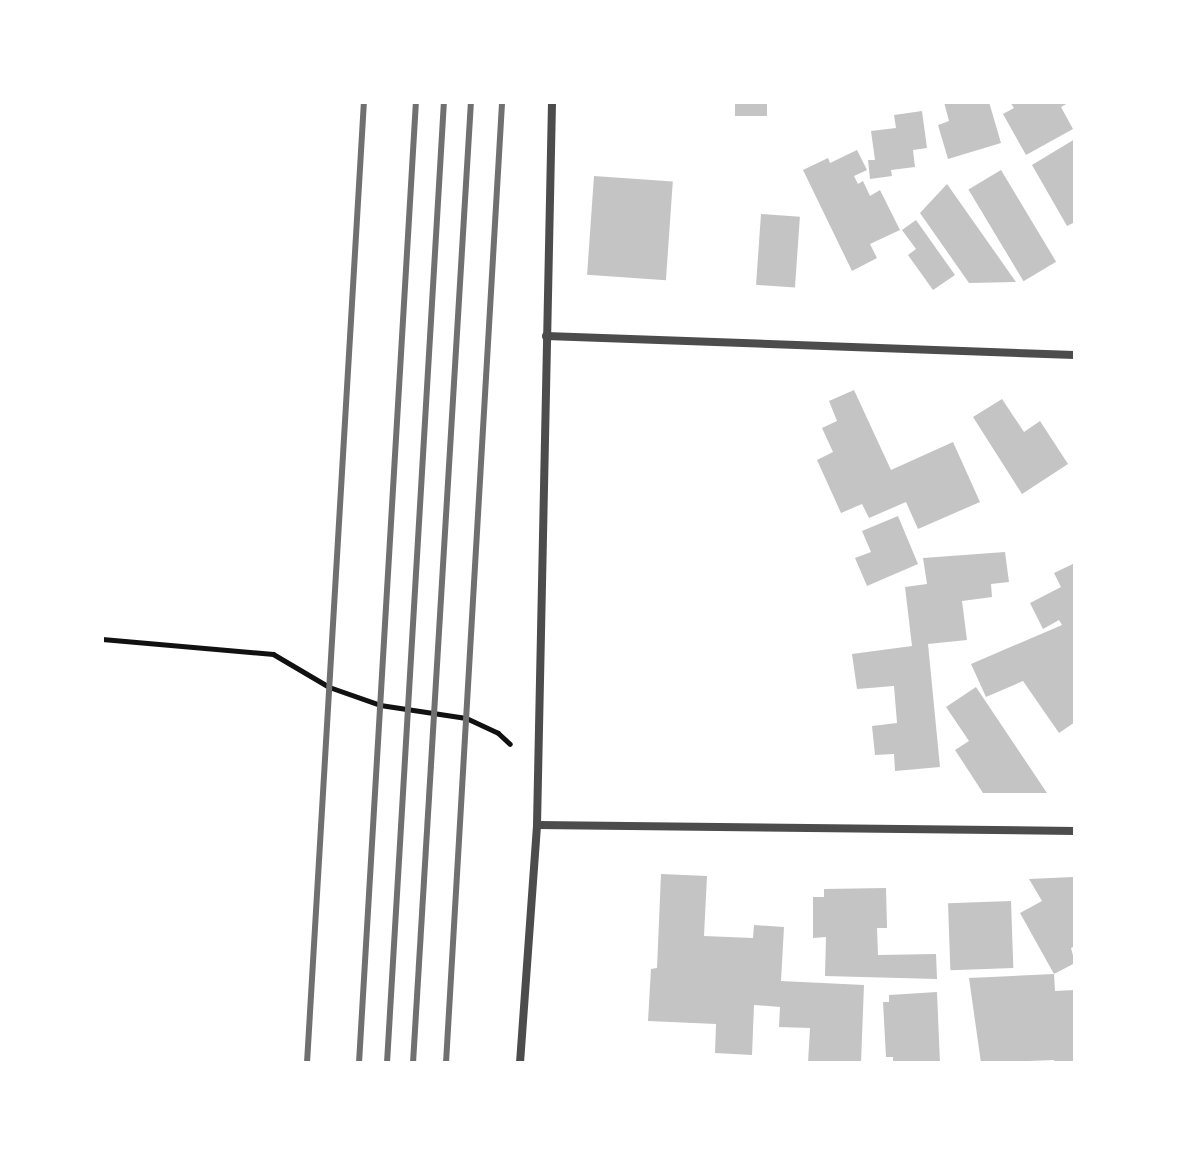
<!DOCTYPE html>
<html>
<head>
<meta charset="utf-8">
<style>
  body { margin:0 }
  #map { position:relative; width:1177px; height:1165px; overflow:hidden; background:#fff; font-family:Overpass,sans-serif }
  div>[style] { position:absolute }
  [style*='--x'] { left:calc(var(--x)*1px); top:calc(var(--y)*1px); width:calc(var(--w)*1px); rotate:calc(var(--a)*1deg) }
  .building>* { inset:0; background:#c4c4c4; transform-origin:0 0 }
  .path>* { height:5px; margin:-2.5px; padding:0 2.5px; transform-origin:2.5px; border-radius:2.5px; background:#111 }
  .minor>* { height:8px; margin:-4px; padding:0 4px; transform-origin:4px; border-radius:4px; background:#4c4c4c }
  .rail>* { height:6px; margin:-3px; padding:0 3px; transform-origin:3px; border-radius:3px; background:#707070 }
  span { translate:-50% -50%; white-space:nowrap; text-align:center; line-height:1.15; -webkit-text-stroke:6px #fff; paint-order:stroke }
  .frame { position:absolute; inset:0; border:104px solid #fff; pointer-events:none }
</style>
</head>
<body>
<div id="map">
  <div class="building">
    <i style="left:735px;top:102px;width:32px;height:14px"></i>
    <i style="clip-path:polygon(944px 102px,989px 102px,1001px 143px,948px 159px,938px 125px,949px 121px)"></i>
    <i style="clip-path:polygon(1010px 102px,1070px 102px,1061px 107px,1073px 129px,1026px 155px,1003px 114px,1014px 108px)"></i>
    <i style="clip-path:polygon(922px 111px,927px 148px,913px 150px,915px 167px,891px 170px,892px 176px,870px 179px,868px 160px,875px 160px,871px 131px,896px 128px,894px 115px)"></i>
    <i style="clip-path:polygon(1075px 139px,1075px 222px,1067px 226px,1032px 165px)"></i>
    <i style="clip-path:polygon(857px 150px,867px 170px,854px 176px,858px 184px,863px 181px,870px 196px,880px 190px,900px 230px,870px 244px,877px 258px,852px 271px,803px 170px,828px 158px,830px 163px)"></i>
    <i style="left:1001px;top:170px;width:107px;height:38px;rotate:59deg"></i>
    <i style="left:594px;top:176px;width:79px;height:99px;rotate:4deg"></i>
    <i style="clip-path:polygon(947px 184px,1016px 282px,969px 283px,920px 213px)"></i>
    <i style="left:761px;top:214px;width:39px;height:71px;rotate:4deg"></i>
    <i style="clip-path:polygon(916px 220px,955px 275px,933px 290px,908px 255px,916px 249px,902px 230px)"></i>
    <i style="clip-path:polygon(854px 390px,891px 470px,953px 442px,980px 502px,918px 529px,906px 502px,869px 518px,862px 504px,841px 513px,817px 460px,833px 452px,822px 428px,837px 421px,829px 401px)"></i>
    <i style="clip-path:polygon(1002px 399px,1024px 432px,1040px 421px,1068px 464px,1022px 494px,973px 417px)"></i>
    <i style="clip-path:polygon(898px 516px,918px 564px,867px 586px,855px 558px,871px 552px,862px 531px)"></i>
    <i style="clip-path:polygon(1005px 552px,1009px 582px,991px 584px,992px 597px,962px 601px,967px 640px,928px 644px,940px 767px,895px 771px,894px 754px,875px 755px,872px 726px,897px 723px,894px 686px,857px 689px,852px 654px,912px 646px,905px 587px,927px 584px,923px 558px)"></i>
    <i style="clip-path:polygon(1075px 563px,1075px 722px,1059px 733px,1023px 681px,986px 697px,971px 664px,1062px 625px,1059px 620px,1043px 629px,1030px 603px,1061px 587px,1054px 573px)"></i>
    <i style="clip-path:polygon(976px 687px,1047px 793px,983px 793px,972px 776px,955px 750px,969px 741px,946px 707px)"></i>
    <i style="clip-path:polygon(661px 874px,707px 876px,704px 936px,753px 938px,754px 925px,784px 927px,781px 981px,864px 985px,861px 1063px,808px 1063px,810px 1028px,779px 1027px,780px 1007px,754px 1005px,752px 1055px,715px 1053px,716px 1024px,648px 1021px,651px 969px,657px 968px)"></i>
    <i style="clip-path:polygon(1073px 877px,1075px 946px,1071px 948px,1075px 963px,1054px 974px,1020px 913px,1042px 901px,1029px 879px)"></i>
    <i style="clip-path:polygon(886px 888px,887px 928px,877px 928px,878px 955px,936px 954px,937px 979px,825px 976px,826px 937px,813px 938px,813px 897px,824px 897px,824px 889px)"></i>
    <i style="left:1011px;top:901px;width:67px;height:63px;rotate:88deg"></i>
    <i style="clip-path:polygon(1054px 974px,1055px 991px,1075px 990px,1075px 1063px,1055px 1063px,1054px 1060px,981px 1063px,969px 978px)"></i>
    <i style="clip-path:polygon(937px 992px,940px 1063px,893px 1063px,893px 1057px,886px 1057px,883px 1002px,889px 1002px,889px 995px)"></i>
  </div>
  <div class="path">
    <i style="--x:102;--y:639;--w:172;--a:5"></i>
    <i style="--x:273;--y:654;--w:65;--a:30.5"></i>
    <i style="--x:329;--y:687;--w:54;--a:19.4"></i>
    <i style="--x:380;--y:705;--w:87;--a:8.6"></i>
    <i style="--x:466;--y:718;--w:35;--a:25"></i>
    <i style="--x:498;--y:733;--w:16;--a:43"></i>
  </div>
  <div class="minor">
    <i style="--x:546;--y:336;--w:529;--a:2.06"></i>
    <i style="--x:537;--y:825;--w:538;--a:0.64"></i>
    <i style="--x:520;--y:1063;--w:239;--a:-85.9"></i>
    <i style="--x:537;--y:825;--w:723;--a:-88.81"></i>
  </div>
  <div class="rail">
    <i style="--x:307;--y:1063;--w:963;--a:-86.61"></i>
    <i style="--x:359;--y:1063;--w:963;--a:-86.61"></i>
    <i style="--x:387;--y:1063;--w:963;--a:-86.61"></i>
    <i style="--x:413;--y:1063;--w:963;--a:-86.55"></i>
    <i style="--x:446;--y:1063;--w:963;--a:-86.66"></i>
  </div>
  <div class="frame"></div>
</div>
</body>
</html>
